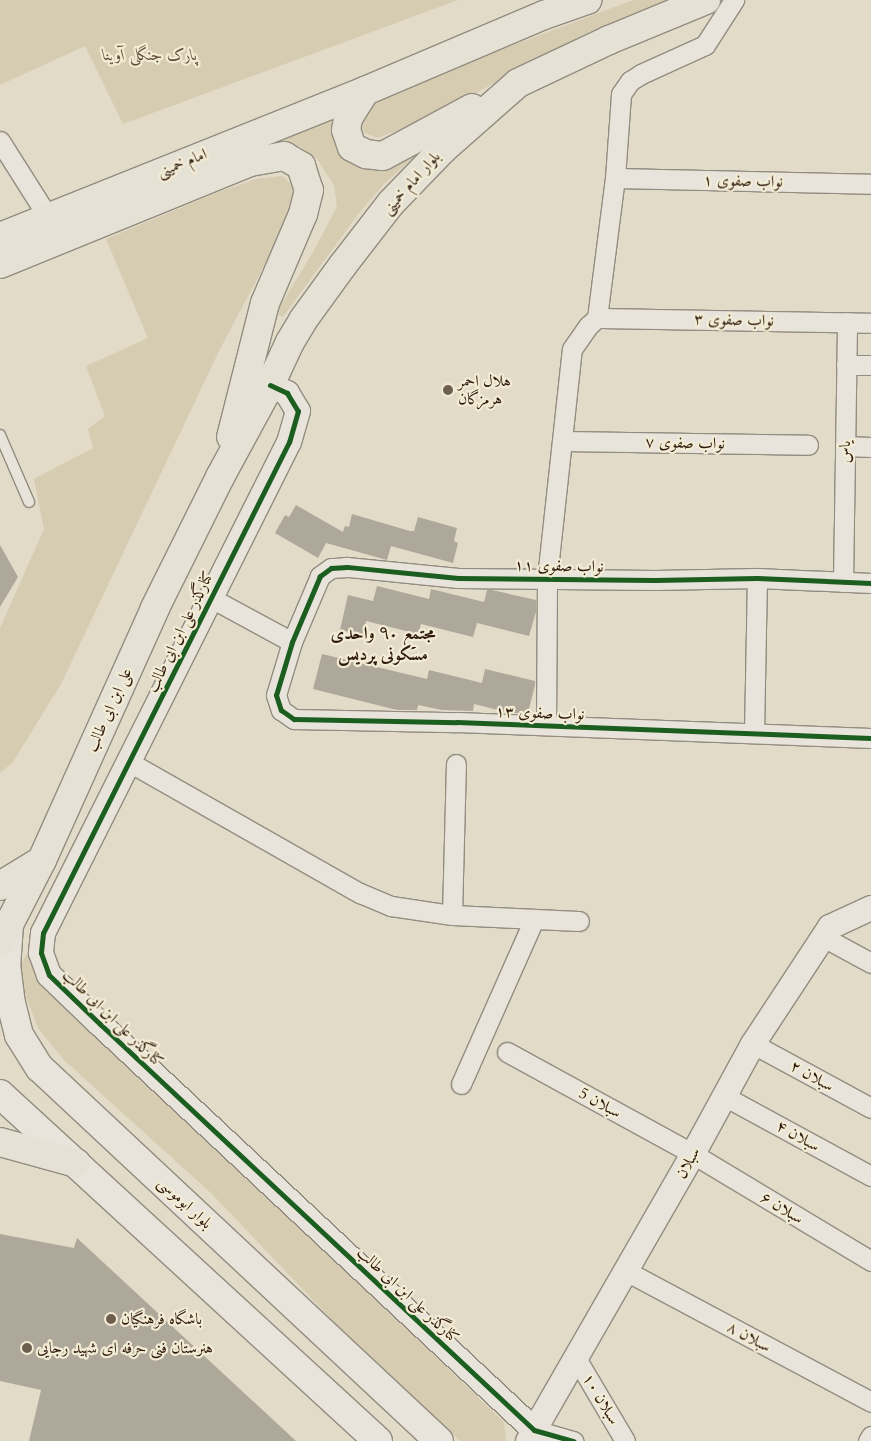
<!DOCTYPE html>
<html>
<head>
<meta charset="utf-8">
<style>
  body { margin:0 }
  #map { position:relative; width:871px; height:1441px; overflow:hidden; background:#e2dbc8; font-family:Cardo,Amiri,serif }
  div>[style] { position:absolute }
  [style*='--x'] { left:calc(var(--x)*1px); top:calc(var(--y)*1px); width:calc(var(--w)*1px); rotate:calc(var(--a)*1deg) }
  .green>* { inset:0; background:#d6ccb1 }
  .building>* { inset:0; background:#aea89b }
  .roads { filter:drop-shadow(1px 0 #938c80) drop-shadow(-1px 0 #938c80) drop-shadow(0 1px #938c80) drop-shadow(0 -1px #938c80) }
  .service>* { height:10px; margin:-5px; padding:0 5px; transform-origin:5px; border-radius:5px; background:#e8e4db }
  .minor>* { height:19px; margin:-9.5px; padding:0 9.5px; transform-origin:9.5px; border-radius:9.5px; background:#e8e4db }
  .tertiary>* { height:24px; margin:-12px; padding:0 12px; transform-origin:12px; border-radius:12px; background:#e8e4db }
  .secondary>* { height:28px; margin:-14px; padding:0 14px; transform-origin:14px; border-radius:14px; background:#e8e4db }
  .primary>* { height:28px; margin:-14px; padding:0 14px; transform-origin:14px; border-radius:14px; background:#e5e1d5 }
  .cycleway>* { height:5px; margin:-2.5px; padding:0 2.5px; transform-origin:2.5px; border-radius:2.5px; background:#1b5e20 }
  .dots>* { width:14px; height:14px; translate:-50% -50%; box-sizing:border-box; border:2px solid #f3ecd4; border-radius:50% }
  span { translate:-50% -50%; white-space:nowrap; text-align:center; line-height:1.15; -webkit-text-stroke:4.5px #f3ecd4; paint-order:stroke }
  .park-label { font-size:16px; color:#5e4c39; font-style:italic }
  .street-label { font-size:16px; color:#2e1a0d }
  .poi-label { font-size:16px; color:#2e1a0d }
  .left { translate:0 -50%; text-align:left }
  .neighbourhood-label { font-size:18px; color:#2e1a0d; font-weight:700 }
</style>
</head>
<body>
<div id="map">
  <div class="green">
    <i style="clip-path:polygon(0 0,458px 0,123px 124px,85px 46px,0 85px)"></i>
    <i style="clip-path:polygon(633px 0,668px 0,589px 32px,452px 106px,402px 129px,377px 138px,360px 131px,360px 117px,376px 102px,417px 81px)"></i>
    <i style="clip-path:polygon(341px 112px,381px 165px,398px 164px,430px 143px,385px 183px,359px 213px,283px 317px,276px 313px,312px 254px,337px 207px,334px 185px,317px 159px,300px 146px,280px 146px,235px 156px)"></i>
    <i style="clip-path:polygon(282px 176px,296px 189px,294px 209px,219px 351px,61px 684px,13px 762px,0 773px,0 628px,44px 529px,34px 479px,93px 448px,88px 429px,105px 416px,86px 366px,148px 338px,106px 239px,216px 193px,256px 179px)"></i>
    <i style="clip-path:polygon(27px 953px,34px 962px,39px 979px,504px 1422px,506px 1441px,460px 1441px,332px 1320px,212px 1194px,64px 1060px,38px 1028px,25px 994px,20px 967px)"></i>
  </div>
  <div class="building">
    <i style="clip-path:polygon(296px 505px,343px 532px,345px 526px,349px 527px,352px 514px,410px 531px,414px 531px,418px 517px,457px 528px,454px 541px,458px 543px,453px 563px,391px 546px,387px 560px,326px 543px,318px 558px,275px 533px,285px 515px,289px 517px)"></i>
    <i style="clip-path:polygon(0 545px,18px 577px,0 607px)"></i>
    <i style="clip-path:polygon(377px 586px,429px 599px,431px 589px,484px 602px,487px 590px,492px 590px,536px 600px,536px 612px,529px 636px,477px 623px,473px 637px,421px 624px,418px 634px,366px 621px,363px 635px,340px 630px,348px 595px,373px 601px)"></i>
    <i style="clip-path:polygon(322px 654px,427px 679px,429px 670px,482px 683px,485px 669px,535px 681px,535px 685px,528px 713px,510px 713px,474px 704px,473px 711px,442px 710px,418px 705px,417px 710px,397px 710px,313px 689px)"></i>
    <i style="clip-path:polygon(0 1234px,74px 1248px,77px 1238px,296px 1441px,29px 1441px,41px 1390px,0 1381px)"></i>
  </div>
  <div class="roads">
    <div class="service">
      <i style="--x:0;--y:435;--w:73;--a:66.6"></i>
    </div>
    <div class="minor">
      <i style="--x:0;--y:141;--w:90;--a:57.7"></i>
      <i style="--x:615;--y:178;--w:256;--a:1.3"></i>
      <i style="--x:597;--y:318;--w:274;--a:1"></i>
      <i style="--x:846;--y:365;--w:25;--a:0"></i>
      <i style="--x:563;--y:441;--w:245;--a:0.9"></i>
      <i style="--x:845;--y:446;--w:26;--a:2"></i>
      <i style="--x:843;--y:582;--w:260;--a:-89.1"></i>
      <i style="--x:871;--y:583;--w:114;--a:-177.5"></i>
      <i style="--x:757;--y:578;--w:102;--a:178.9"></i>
      <i style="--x:655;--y:580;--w:197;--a:-179.4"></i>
      <i style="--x:458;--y:578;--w:112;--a:-174.3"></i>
      <i style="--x:347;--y:567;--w:16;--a:176"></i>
      <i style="--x:331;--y:568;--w:14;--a:144"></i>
      <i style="--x:320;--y:576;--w:72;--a:113"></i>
      <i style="--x:292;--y:642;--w:55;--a:106.8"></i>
      <i style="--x:276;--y:695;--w:16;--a:72"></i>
      <i style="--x:281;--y:710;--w:16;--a:35"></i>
      <i style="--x:294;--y:719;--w:163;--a:1.1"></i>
      <i style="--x:457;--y:722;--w:414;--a:2.2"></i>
      <i style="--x:211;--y:598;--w:92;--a:28.5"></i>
      <i style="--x:546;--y:725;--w:147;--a:-89.6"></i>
      <i style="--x:547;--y:578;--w:230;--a:-83.8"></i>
      <i style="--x:572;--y:349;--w:28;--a:-55"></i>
      <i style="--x:588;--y:326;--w:12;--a:-42"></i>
      <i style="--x:597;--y:318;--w:141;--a:-82.7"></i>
      <i style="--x:615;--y:178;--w:84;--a:-85.9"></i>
      <i style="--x:621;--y:94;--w:16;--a:-55"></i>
      <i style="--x:630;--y:81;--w:13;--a:-32"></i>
      <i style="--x:641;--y:74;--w:70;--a:-24.4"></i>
      <i style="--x:705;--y:45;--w:54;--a:-57.2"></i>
      <i style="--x:754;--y:733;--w:155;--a:-88.9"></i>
      <i style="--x:129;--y:762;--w:266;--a:29.6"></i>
      <i style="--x:360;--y:893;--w:34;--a:23"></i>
      <i style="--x:391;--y:906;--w:62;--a:8.4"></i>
      <i style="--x:452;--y:915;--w:127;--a:2.7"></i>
      <i style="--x:452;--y:915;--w:151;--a:-88.5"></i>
      <i style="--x:823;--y:937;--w:55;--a:28.4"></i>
      <i style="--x:753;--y:1044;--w:134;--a:28.5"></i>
      <i style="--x:507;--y:1052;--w:212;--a:28.7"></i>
      <i style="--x:693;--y:1154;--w:208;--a:31"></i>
      <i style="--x:461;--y:1084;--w:180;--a:-66.1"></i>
      <i style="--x:724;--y:1096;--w:167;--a:28.6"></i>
      <i style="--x:626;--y:1271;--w:278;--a:28.1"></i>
      <i style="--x:576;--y:1358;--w:96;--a:59.4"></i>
      <i style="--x:534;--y:1430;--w:41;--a:15.8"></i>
      <i style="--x:868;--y:1441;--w:6;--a:-59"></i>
    </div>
    <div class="tertiary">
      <i style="--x:270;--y:385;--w:19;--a:25"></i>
      <i style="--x:287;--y:393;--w:21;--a:59"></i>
      <i style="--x:298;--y:411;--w:32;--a:106"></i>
      <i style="--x:289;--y:442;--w:549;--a:116.61"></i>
      <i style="--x:43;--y:933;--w:20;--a:96"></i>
      <i style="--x:41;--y:953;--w:23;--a:70"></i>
      <i style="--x:49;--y:975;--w:71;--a:43.9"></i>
      <i style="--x:100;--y:1024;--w:594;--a:43.09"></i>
      <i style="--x:528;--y:1441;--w:331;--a:-60.1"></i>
      <i style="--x:693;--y:1154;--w:125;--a:-61.4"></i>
      <i style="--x:753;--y:1044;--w:140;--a:-56.7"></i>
      <i style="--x:830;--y:927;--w:45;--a:-24.9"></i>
    </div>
    <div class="secondary">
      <i style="--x:9;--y:925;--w:39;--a:94"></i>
      <i style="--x:6;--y:964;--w:35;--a:83"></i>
      <i style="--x:10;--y:999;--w:37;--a:76"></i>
      <i style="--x:19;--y:1035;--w:39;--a:58"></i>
      <i style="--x:40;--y:1068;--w:546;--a:43.07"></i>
      <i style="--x:0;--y:1094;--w:513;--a:42.55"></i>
    </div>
    <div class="primary">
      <i style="--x:365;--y:91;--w:32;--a:122"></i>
      <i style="--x:348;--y:118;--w:12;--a:99"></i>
      <i style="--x:346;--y:130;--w:18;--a:71"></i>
      <i style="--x:352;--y:147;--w:16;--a:27"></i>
      <i style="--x:366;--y:154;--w:17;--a:7"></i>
      <i style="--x:383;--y:156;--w:101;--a:-28.3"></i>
      <i style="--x:0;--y:237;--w:393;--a:-21.8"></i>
      <i style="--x:365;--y:91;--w:194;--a:-23"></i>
      <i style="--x:544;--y:15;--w:46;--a:-19.2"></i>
      <i style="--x:0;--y:264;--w:270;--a:-22.2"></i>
      <i style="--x:250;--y:162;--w:35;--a:-10"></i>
      <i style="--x:284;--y:156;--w:20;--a:30"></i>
      <i style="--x:301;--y:166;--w:25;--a:72"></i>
      <i style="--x:309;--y:190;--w:25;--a:104"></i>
      <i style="--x:303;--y:214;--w:97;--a:113.1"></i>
      <i style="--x:265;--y:303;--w:138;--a:104.2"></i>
      <i style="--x:0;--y:886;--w:48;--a:-31.4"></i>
      <i style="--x:0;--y:942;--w:92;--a:-62.9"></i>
      <i style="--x:42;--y:860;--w:276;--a:-65.8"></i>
      <i style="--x:155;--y:608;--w:146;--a:-63.6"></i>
      <i style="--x:220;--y:477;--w:105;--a:-61.5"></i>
      <i style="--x:270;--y:385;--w:47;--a:-65.1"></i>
      <i style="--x:290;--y:342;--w:26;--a:-59"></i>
      <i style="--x:303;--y:320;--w:68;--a:-54"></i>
      <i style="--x:343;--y:265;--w:78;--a:-52.3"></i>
      <i style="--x:391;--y:203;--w:74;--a:-46.1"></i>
      <i style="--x:442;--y:150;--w:101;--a:-41.4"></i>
      <i style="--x:518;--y:83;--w:101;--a:-25.3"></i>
      <i style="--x:609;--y:40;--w:105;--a:-22.4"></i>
      <i style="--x:0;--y:1142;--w:79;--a:15.4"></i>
    </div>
  </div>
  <div class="cycleway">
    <i style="--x:270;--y:385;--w:19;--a:25"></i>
    <i style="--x:287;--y:393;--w:21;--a:59"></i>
    <i style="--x:298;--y:411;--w:32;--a:106"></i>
    <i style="--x:289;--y:442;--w:549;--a:116.61"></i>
    <i style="--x:43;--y:933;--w:20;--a:96"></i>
    <i style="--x:41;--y:953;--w:23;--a:70"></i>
    <i style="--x:49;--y:975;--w:71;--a:43.9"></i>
    <i style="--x:100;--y:1024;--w:594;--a:43.09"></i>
    <i style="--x:534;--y:1430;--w:41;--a:15.8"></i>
    <i style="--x:871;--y:583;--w:114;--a:-177.5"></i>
    <i style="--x:757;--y:578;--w:102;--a:178.9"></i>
    <i style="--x:655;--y:580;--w:197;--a:-179.4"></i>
    <i style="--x:458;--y:578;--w:112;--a:-174.3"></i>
    <i style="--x:347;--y:567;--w:16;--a:176"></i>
    <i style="--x:331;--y:568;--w:14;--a:144"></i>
    <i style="--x:320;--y:576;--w:72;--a:113"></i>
    <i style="--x:292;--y:642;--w:55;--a:106.8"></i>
    <i style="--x:276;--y:695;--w:16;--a:72"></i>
    <i style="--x:281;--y:710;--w:16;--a:35"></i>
    <i style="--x:294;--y:719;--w:163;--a:1.1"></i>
    <i style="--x:457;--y:722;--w:414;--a:2.2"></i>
  </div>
  <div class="dots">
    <i style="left:448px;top:390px;background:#6d5e4e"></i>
    <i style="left:111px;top:1319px;background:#6d5e4e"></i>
    <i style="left:27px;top:1348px;background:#6d5e4e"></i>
  </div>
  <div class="park-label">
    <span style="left:150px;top:55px">پارک جنگلی آوینا</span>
  </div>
  <div class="street-label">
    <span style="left:182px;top:163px;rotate:-22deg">امام خمینی</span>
    <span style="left:743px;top:181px;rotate:1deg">نواب صفوی ۱</span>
    <span style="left:411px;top:183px;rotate:-48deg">بلوار امام خمینی</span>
    <span style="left:734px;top:320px;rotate:1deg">نواب صفوی ۳</span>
    <span style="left:685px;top:443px;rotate:1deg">نواب صفوی ۷</span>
    <span style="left:845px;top:452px;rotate:-89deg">یاس</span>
    <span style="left:559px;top:566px;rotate:1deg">نواب صفوی ۱۱</span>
    <span style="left:180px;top:632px;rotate:-64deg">کنارگذر علی ابن ابی طالب</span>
    <span style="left:109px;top:710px;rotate:-66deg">علی ابن ابی طالب</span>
    <span style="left:540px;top:713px;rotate:2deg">نواب صفوی ۱۳</span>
    <span style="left:113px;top:1018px;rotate:44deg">کنارگذر علی ابن ابی طالب</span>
    <span style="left:812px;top:1076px;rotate:29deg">سبلان ۲</span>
    <span style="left:600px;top:1103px;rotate:29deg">سبلان 5</span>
    <span style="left:798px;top:1136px;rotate:29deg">سبلان ۴</span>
    <span style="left:688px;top:1163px;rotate:-61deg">سبلان</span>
    <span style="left:185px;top:1203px;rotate:43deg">بلوار ابوموسی</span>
    <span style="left:782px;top:1208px;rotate:31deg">سبلان ۶</span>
    <span style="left:408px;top:1295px;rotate:43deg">کنارگذر علی ابن ابی طالب</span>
    <span style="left:749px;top:1337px;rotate:28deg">سبلان ۸</span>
    <span style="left:601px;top:1399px;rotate:59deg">سبلان ۱۰</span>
  </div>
  <div class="poi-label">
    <span class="left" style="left:458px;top:390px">هلال احمر<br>هرمزگان</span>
    <span class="left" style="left:121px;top:1319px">باشگاه فرهنگیان</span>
    <span class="left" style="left:37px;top:1348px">هنرستان فنی حرفه ای شهید رجایی</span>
  </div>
  <div class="neighbourhood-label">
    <span style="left:383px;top:645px">مجتمع ٩٠ واحدی<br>مسکونی پردیس</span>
  </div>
</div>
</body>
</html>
